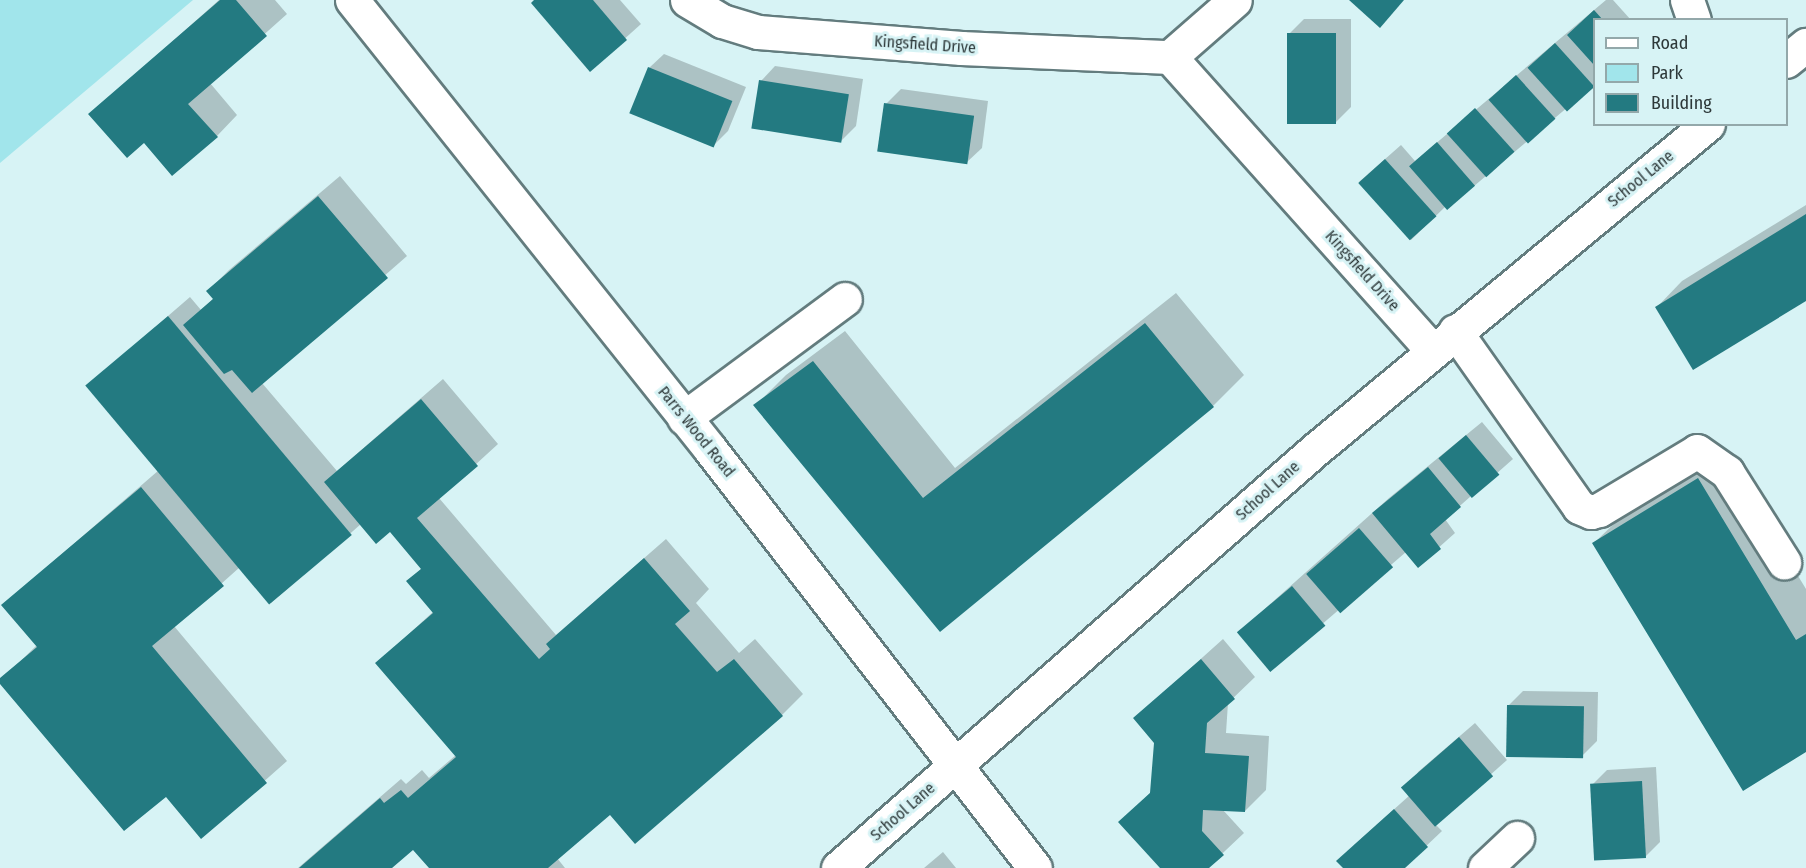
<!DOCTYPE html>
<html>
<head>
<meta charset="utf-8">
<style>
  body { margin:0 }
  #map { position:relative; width:1806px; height:868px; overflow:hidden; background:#d7f3f5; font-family:"Fira Sans Condensed",sans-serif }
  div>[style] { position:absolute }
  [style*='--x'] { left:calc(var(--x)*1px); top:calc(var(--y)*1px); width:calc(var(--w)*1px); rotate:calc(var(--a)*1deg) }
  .green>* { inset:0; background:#a1e5eb }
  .shadow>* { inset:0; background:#0003 }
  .building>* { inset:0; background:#237a81; transform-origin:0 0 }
  .roads { filter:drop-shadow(2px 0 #637c7e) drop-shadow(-2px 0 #637c7e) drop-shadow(0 2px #637c7e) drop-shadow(0 -2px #637c7e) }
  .minor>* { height:33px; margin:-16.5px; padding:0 16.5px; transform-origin:16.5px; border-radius:16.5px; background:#fff }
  span { translate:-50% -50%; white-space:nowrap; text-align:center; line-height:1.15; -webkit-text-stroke:6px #d7f3f5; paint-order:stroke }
  .street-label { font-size:16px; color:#2d3839 }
  .legend { position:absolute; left:1593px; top:18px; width:195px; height:108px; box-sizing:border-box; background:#d7f3f5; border:2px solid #93a8aa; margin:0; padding:8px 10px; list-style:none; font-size:18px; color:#2d3839 }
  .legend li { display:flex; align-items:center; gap:12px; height:30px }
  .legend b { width:30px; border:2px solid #93a8aa }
</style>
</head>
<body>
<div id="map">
  <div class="green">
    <i style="clip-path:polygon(0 0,193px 0,0 163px)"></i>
  </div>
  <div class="shadow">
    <i style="clip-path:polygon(219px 0,275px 0,287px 14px,210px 83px,237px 115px,217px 136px,91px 114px)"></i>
    <i style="clip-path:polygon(535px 0,620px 0,641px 24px,590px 70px)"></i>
    <i style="clip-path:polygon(1606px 0,1613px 0,1631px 20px,1594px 20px,1594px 85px,1448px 208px,1446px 206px,1411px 240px,1359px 182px,1401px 145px,1415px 161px)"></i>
    <i style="clip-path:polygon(1304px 19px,1351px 19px,1351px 107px,1336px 122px,1289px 34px)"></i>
    <i style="clip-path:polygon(664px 54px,746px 87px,728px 131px,713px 146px,649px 68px)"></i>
    <i style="clip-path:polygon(775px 66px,863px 79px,856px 126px,841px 141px,761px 81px)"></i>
    <i style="clip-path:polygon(901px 89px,988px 101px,982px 148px,967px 162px,886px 104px)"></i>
    <i style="clip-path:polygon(340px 176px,407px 256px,262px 383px,337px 471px,443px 379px,498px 444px,439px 498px,556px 635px,666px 539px,709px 589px,696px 603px,739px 653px,755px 639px,803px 694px,782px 715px,610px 813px,557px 858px,565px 868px,431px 868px,413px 847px,389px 868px,298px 868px,401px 779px,406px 784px,422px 770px,429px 778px,456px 755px,377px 663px,434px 611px,408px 581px,422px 568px,390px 530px,361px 524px,271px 603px,240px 567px,174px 626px,287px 761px,201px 837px,166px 795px,0 681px,37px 645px,3px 605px,159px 470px,87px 386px,190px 297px,201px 310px,214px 298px,208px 291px,229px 270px)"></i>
    <i style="clip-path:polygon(1806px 205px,1806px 299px,1657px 307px,1682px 281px)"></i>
    <i style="clip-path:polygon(1176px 293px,1244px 375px,1213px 406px,940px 630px,755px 406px,786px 375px,845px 331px,955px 468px)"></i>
    <i style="clip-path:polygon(1482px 422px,1513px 459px,1445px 519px,1455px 533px,1418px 566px,1406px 552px,1270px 669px,1239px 632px,1389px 498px)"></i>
    <i style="clip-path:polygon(1724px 454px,1806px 589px,1806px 750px,1594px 543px,1620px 518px)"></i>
    <i style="clip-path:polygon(1223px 639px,1255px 677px,1228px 703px,1226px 733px,1269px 736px,1266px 790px,1245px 811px,1223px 810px,1244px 833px,1207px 868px,1162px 868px,1120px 822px,1152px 791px,1156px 743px,1135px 718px)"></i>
    <i style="clip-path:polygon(1523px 691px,1598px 692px,1597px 741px,1582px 756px,1508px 706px)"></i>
    <i style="clip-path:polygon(1475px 723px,1507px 760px,1435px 824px,1442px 831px,1403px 868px,1345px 868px,1353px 846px,1410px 795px,1418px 772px)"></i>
    <i style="clip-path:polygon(1656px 767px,1660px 842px,1645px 857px,1592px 785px,1607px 770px)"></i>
    <i style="clip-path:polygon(943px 852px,956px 868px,924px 868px)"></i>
  </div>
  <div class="building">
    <i style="clip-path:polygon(220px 0,236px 0,267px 36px,188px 104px,218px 137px,172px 176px,144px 143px,127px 158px,88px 114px)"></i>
    <i style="clip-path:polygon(534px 0,593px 0,627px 40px,590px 72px,531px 3px)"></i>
    <i style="clip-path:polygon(1349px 0,1404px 0,1380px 28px)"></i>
    <i style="clip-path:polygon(1594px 10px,1603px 20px,1594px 20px,1594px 65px,1567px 35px)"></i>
    <i style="left:1287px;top:33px;width:49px;height:91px"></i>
    <i style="left:1555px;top:43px;width:59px;height:37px;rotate:48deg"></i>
    <i style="left:648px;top:67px;width:91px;height:50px;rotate:22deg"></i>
    <i style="left:1516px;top:75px;width:59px;height:37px;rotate:48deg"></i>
    <i style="left:759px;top:80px;width:91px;height:49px;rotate:9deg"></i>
    <i style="left:884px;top:103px;width:91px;height:49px;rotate:8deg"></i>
    <i style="left:1475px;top:108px;width:59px;height:38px;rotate:48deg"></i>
    <i style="left:1437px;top:142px;width:58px;height:37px;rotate:49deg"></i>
    <i style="left:1385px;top:159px;width:77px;height:36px;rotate:48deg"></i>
    <i style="clip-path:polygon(318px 196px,388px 278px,252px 393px,232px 370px,224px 374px,183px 325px,213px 299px,206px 291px)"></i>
    <i style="clip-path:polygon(1806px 214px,1806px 301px,1693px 370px,1655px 307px)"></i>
    <i style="left:168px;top:316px;width:286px;height:108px;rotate:50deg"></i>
    <i style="clip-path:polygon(1145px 323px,1214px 407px,940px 632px,753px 405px,813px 361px,923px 498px)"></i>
    <i style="clip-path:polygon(421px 399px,478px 466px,417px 518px,539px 659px,550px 649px,546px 644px,644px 558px,690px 611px,675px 624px,717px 672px,734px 659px,783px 716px,635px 844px,610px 815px,548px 868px,429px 868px,413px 850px,392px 868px,299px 868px,380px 798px,384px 803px,401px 790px,408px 798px,456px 757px,375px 663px,433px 613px,406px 581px,421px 569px,390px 532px,376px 544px,324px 482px)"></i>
    <i style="left:1466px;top:435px;width:52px;height:36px;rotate:50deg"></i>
    <i style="clip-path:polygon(1428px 467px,1461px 507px,1430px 534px,1441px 549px,1418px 568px,1372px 513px)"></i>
    <i style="clip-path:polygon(1698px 478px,1796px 640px,1806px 634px,1806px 752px,1743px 791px,1592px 543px)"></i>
    <i style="clip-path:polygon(141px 487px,224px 586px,152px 646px,267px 783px,201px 839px,166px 797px,124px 831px,0 684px,0 678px,37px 647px,1px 605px)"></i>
    <i style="left:1359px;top:528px;width:52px;height:70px;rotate:49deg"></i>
    <i style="left:1292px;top:586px;width:52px;height:72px;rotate:50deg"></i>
    <i style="clip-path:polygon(1201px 659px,1235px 699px,1207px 723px,1205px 753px,1249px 756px,1245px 812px,1203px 810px,1202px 831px,1224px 855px,1209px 868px,1160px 868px,1118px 822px,1150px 793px,1154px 743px,1133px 718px)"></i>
    <i style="left:1507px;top:705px;width:77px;height:52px;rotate:1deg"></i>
    <i style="left:1459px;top:737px;width:52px;height:77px;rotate:49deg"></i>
    <i style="left:1642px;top:781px;width:77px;height:52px;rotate:87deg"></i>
    <i style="clip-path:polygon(1394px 809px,1428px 847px,1405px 868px,1343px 868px,1336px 861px)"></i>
  </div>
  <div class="roads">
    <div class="minor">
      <i style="--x:352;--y:0;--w:574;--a:51.43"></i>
      <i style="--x:710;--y:449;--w:530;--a:52.2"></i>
      <i style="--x:687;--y:0;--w:41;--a:31"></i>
      <i style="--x:722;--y:21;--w:38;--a:17"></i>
      <i style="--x:758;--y:32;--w:204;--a:4.5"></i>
      <i style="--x:961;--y:48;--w:209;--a:2.5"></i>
      <i style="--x:1170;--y:57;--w:86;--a:-41.2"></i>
      <i style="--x:1687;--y:0;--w:21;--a:71"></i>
      <i style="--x:1170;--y:57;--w:394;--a:48.2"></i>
      <i style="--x:1786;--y:61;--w:26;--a:-39"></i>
      <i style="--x:1455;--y:331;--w:215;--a:54.8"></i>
      <i style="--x:1579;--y:507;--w:13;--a:23"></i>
      <i style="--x:1591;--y:512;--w:8;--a:-14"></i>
      <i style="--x:1599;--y:510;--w:114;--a:-31"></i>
      <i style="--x:1697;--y:451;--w:37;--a:35"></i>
      <i style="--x:1727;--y:472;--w:107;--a:57.7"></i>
      <i style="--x:684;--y:418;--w:200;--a:-36.5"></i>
      <i style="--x:838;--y:868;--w:636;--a:-41.24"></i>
      <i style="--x:1316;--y:449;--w:509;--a:-39.66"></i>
      <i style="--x:1485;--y:868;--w:44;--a:-43.2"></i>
    </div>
  </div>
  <div class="street-label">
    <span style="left:925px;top:45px;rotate:4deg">Kingsfield Drive</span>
    <span style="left:1641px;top:179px;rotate:-39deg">School Lane</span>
    <span style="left:1362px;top:271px;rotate:48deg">Kingsfield Drive</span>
    <span style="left:696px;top:432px;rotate:51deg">Parrs Wood Road</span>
    <span style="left:1268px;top:491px;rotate:-42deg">School Lane</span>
    <span style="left:903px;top:812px;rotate:-41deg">School Lane</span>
  </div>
  <ul class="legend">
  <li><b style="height:8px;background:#fff"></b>Road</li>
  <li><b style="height:16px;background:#a1e5eb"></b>Park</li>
  <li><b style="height:16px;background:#237a81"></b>Building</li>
  </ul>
</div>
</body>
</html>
